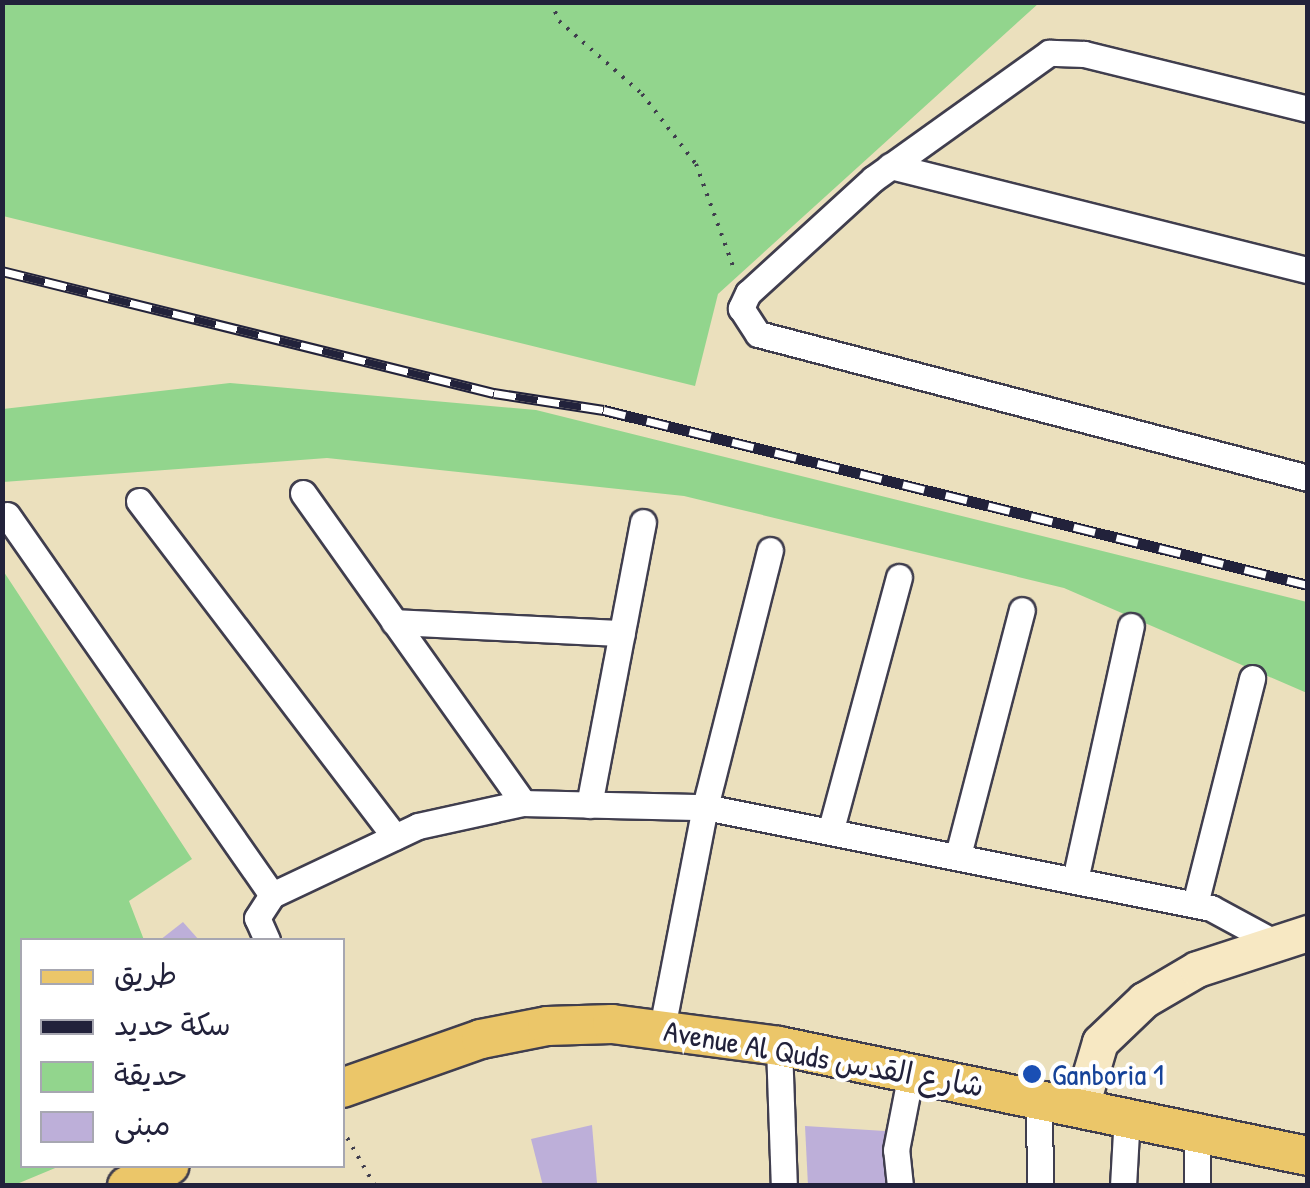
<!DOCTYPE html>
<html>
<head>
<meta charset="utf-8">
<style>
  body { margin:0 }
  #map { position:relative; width:1310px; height:1188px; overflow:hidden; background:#ebe0bd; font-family:"Patrick Hand","Playpen Sans Arabic",sans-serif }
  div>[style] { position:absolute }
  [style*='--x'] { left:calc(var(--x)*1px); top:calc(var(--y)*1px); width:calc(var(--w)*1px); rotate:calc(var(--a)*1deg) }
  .green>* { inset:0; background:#92d58d }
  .building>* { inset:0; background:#bdafd9 }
  .path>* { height:4px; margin-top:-2px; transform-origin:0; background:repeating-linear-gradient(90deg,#403e4e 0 2.5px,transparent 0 10.5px) }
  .roads { filter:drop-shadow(2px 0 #403e4e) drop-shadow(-2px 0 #403e4e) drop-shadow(0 2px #403e4e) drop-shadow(0 -2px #403e4e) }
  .minor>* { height:25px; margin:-12.5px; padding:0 12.5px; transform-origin:12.5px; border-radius:12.5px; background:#fff }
  .secondary>* { height:35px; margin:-17.5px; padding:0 17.5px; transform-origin:17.5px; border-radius:17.5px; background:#f7e8c3 }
  .primary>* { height:38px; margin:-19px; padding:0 19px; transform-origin:19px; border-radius:19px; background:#ebc669 }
  .rail>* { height:11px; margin-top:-5.5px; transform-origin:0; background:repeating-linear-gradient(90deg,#fff 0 22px,#22223b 0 44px); box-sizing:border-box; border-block:2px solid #22223b }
  .dots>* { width:28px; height:28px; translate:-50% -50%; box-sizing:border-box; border:5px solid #fff; border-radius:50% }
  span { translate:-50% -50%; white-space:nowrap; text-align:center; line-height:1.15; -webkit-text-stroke:8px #fff; paint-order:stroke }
  .street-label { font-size:30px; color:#22223b }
  .transit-label { font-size:30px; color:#164399 }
  .left { translate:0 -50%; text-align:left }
  .frame { position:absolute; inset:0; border:5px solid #22223b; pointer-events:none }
  .legend { position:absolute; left:20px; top:938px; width:325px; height:230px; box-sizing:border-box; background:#fff; border:2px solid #a7a7b1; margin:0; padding:12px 18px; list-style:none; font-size:30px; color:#22223b }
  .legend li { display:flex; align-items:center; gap:20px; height:50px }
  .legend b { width:50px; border:2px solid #a7a7b1 }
</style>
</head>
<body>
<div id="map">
  <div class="green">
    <i style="clip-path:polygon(3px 2px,1039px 2px,1039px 3px,718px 294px,695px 386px,3px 216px)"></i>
    <i style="clip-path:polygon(230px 383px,536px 410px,1307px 602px,1307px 693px,1064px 588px,684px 496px,327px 458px,3px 482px,3px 409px)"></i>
    <i style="clip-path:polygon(2px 569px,192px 859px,129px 901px,144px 940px,22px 940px,22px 1166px,60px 1166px,12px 1186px,2px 1185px)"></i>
  </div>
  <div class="building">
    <i style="clip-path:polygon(183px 922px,199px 940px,160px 940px)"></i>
    <i style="clip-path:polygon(592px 1125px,597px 1183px,543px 1186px,531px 1139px)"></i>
    <i style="clip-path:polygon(805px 1126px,885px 1131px,894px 1186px,808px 1186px)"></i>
  </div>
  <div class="path">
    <i style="--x:551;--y:2;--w:21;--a:67"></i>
    <i style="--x:559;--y:21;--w:111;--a:41.3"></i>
    <i style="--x:642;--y:94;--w:88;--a:52.4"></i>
    <i style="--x:696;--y:164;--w:115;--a:70.1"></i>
    <i style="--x:342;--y:1129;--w:66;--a:59.9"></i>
  </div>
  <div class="roads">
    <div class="minor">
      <i style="--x:1308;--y:109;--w:231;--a:-166.2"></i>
      <i style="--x:1084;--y:54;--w:35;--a:-178"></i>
      <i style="--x:1049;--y:53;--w:216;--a:144.4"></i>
      <i style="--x:873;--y:179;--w:169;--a:137.6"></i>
      <i style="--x:748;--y:293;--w:17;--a:115"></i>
      <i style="--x:741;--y:308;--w:31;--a:57"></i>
      <i style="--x:758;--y:334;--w:569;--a:14.67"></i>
      <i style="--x:890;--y:166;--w:431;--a:14"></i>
      <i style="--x:303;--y:493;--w:380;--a:54.6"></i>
      <i style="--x:139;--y:501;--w:422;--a:52.7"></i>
      <i style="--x:7;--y:515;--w:463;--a:55.1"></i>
      <i style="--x:272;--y:895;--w:161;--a:-25.3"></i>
      <i style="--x:418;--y:826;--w:107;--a:-12.4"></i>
      <i style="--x:523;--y:803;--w:182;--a:1.3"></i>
      <i style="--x:705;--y:807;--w:516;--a:11.29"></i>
      <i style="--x:1211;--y:908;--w:72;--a:28.4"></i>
      <i style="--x:394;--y:622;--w:228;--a:2.8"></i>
      <i style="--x:589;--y:805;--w:288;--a:-79.2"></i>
      <i style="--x:831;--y:829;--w:261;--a:-74.9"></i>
      <i style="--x:958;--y:855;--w:253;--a:-75.4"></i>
      <i style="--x:1075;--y:880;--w:260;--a:-77.6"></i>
      <i style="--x:1195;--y:904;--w:233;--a:-75.8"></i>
      <i style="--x:267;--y:940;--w:24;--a:-114"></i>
      <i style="--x:257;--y:918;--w:27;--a:-57"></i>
      <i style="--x:662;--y:1028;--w:225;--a:-79"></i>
      <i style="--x:705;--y:807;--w:265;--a:-75.8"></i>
      <i style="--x:779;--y:1046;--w:140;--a:88"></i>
      <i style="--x:1039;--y:1097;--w:89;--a:89.4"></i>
      <i style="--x:1197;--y:1131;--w:55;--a:90"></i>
      <i style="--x:900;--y:1186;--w:36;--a:-96"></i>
      <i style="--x:896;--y:1150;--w:78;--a:-79"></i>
      <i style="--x:1123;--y:1186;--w:71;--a:-86.8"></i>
    </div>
    <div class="secondary">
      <i style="--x:1081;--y:1106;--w:67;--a:-73.5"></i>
      <i style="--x:1100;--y:1042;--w:61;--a:-43.7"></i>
      <i style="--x:1144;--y:1000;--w:61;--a:-30.3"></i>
      <i style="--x:1197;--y:969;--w:117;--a:-18"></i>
    </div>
    <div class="primary">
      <i style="--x:342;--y:1088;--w:147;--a:-19.4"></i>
      <i style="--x:481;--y:1039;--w:67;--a:-11.1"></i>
      <i style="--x:547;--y:1026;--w:65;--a:-1.8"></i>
      <i style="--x:612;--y:1024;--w:168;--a:7.5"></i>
      <i style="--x:779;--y:1046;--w:540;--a:11.75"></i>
      <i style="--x:127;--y:1186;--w:47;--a:-25.5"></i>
    </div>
  </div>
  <div class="rail">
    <i style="--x:2;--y:271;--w:507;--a:13.93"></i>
    <i style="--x:494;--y:393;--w:111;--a:8.8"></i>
    <i style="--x:604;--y:410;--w:725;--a:13.96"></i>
  </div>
  <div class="dots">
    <i style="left:1032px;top:1074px;background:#1a4fb4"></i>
  </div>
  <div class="street-label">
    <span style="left:824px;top:1058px;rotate:10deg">Avenue Al Quds شارع القدس</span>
  </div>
  <div class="transit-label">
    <span class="left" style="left:1052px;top:1074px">Ganboria 1</span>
  </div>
  <div class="frame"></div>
  <ul class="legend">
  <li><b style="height:12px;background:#ebc669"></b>طريق</li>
  <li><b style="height:12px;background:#22223b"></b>سكة حديد</li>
  <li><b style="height:28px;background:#92d58d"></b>حديقة</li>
  <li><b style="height:28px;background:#bdafd9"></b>مبنى</li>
  </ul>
</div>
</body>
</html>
